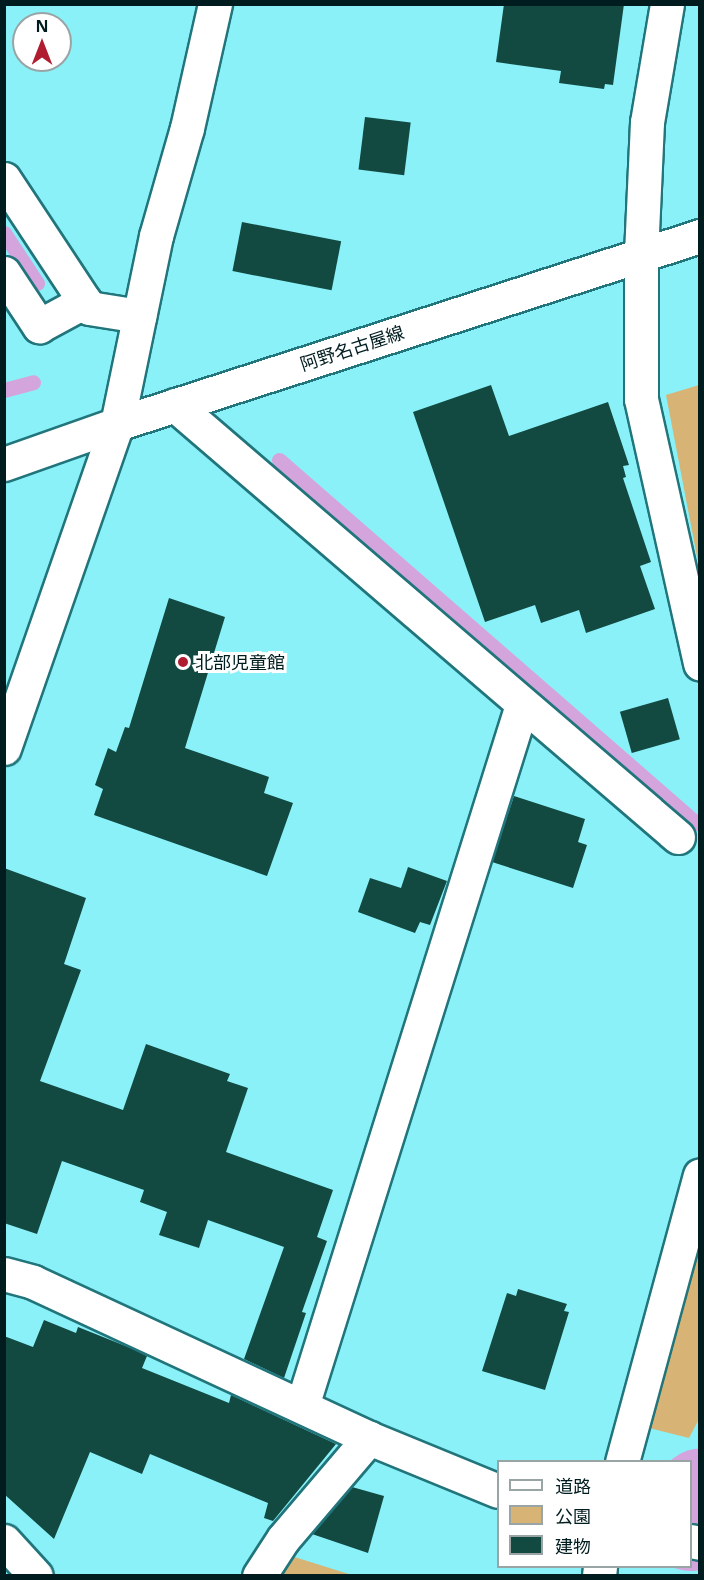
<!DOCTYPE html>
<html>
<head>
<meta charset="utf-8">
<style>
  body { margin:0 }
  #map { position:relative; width:704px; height:1580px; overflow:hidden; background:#8af1f9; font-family:"Open Sans","Noto Sans JP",sans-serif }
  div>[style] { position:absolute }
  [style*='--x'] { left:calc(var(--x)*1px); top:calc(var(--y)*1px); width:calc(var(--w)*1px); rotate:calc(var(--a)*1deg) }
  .green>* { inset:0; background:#d7b475 }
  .stream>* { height:15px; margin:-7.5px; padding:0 7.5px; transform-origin:7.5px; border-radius:7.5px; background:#d4a5dc }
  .river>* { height:87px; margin:-43.5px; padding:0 43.5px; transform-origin:43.5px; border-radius:43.5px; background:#d4a5dc }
  .building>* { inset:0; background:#124a42; transform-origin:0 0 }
  .roads { filter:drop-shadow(2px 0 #21757b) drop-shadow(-2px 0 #21757b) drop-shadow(0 2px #21757b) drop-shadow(0 -2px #21757b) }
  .street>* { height:33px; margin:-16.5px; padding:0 16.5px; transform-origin:16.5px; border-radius:16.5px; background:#fff }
  .secondary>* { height:33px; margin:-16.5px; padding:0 16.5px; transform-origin:16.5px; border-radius:16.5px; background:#fff }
  .dots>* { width:16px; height:16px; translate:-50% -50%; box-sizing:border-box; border:3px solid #fff; border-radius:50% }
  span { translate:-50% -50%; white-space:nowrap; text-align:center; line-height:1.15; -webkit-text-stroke:6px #fff; paint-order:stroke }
  .street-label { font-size:18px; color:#001c1f }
  .poi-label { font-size:18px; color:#001c1f }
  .left { translate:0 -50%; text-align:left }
  .frame { position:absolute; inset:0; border:6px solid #001c1f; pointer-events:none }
  .legend { position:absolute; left:497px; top:1460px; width:195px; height:108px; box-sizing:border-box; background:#fff; border:2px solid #99a4a5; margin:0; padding:8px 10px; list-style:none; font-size:18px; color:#001c1f }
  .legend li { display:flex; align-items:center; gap:12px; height:30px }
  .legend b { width:30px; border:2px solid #99a4a5 }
  .north { position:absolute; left:12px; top:12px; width:60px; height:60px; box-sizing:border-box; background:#fff; border:2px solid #99a4a5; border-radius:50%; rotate:0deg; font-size:16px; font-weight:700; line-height:24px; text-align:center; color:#001c1f }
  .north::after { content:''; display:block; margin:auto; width:21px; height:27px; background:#b01d30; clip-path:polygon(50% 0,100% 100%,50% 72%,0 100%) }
</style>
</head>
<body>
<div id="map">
  <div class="green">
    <i style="clip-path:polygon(699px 385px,700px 385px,699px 567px,666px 395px)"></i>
    <i style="clip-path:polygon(699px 1228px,699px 1419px,689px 1438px,645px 1427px)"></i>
    <i style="clip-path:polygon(288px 1555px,352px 1575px,272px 1576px)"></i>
  </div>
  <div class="stream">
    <i style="--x:4;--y:233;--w:60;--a:56.6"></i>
    <i style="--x:4;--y:390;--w:30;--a:-15"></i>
    <i style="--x:279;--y:460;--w:553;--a:41.04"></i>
  </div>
  <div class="river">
    <i style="--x:690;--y:1527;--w:37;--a:-74"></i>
  </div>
  <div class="building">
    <i style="clip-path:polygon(504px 4px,624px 4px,613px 85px,605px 84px,604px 89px,559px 83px,561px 71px,496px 62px)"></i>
    <i style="left:365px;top:117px;width:46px;height:53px;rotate:7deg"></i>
    <i style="left:242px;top:222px;width:101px;height:50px;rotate:11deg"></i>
    <i style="clip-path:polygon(491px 385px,509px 436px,608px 402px,629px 465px,623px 466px,626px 477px,623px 478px,651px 562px,640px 566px,655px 609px,586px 633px,579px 610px,541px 623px,535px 605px,485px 622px,413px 412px)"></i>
    <i style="clip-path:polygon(169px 598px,225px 617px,185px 748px,269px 777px,264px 793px,293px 803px,267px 876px,94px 815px,103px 789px,95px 785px,108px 748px,116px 752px,125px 727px,129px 728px)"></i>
    <i style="left:668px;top:698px;width:43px;height:50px;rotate:74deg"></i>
    <i style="clip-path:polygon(514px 796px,585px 819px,578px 842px,587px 845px,573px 888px,492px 862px)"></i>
    <i style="clip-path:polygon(408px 867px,447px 881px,430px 925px,420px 922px,415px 933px,358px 912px,370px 878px,401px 888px)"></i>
    <i style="clip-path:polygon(4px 868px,86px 898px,64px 964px,81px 970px,40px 1081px,123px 1110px,146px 1044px,230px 1074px,227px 1081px,248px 1088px,226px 1152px,333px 1190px,317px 1237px,327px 1241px,302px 1312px,306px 1313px,284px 1378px,244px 1359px,284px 1247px,208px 1220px,199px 1248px,159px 1235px,167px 1212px,140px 1202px,144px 1190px,62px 1161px,37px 1234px,4px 1223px)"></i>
    <i style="clip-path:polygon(518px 1289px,567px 1304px,564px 1311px,569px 1312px,545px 1390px,482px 1371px,507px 1293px,516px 1296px)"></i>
    <i style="clip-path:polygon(44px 1320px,76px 1333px,78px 1327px,133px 1349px,147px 1356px,142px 1368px,229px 1403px,231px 1395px,336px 1444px,273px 1521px,264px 1518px,268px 1503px,150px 1454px,142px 1474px,90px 1452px,54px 1539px,4px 1494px,4px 1336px,33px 1347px)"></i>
    <i style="clip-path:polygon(352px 1487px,384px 1496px,368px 1553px,312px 1534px)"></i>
  </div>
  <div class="roads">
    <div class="street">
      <i style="--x:667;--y:4;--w:120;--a:99.6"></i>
      <i style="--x:647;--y:122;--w:133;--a:92.6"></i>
      <i style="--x:641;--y:255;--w:144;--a:90"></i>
      <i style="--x:641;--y:399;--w:271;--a:77.4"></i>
      <i style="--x:4;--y:179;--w:154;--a:56.6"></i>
      <i style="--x:89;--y:308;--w:51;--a:9.1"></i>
      <i style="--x:4;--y:273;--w:64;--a:56.6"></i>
      <i style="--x:39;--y:326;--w:52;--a:-28.5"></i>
      <i style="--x:175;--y:405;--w:663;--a:40.66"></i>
      <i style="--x:4;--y:748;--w:343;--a:-70.8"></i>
      <i style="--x:117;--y:424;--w:192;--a:-78.3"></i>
      <i style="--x:156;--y:236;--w:112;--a:-74"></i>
      <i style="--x:187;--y:128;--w:127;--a:-77.3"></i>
      <i style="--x:4;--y:1274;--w:30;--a:15"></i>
      <i style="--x:33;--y:1282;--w:370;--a:24.9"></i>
      <i style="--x:369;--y:1438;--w:139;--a:22.3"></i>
      <i style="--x:302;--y:1406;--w:735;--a:-72.58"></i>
      <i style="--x:622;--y:1462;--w:297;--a:-74.8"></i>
      <i style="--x:4;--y:1541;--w:47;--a:47.6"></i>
      <i style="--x:690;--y:1541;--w:10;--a:11"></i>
      <i style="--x:259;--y:1576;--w:44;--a:-57"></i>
      <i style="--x:283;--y:1539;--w:133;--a:-49.6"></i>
      <i style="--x:599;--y:1576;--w:10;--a:-84"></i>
    </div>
    <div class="secondary">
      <i style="--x:4;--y:464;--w:120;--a:-19.5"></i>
      <i style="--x:117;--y:424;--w:613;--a:-17.87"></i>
    </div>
  </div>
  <div class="dots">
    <i style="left:183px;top:662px;background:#b01d30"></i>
  </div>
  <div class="street-label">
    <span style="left:352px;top:348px;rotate:-18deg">阿野名古屋線</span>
  </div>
  <div class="poi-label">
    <span class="left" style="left:195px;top:662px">北部児童館</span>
  </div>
  <div class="frame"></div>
  <ul class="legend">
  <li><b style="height:8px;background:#fff"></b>道路</li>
  <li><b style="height:16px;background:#d7b475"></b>公園</li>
  <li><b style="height:16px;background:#124a42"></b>建物</li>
  </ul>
  <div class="north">N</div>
</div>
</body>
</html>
